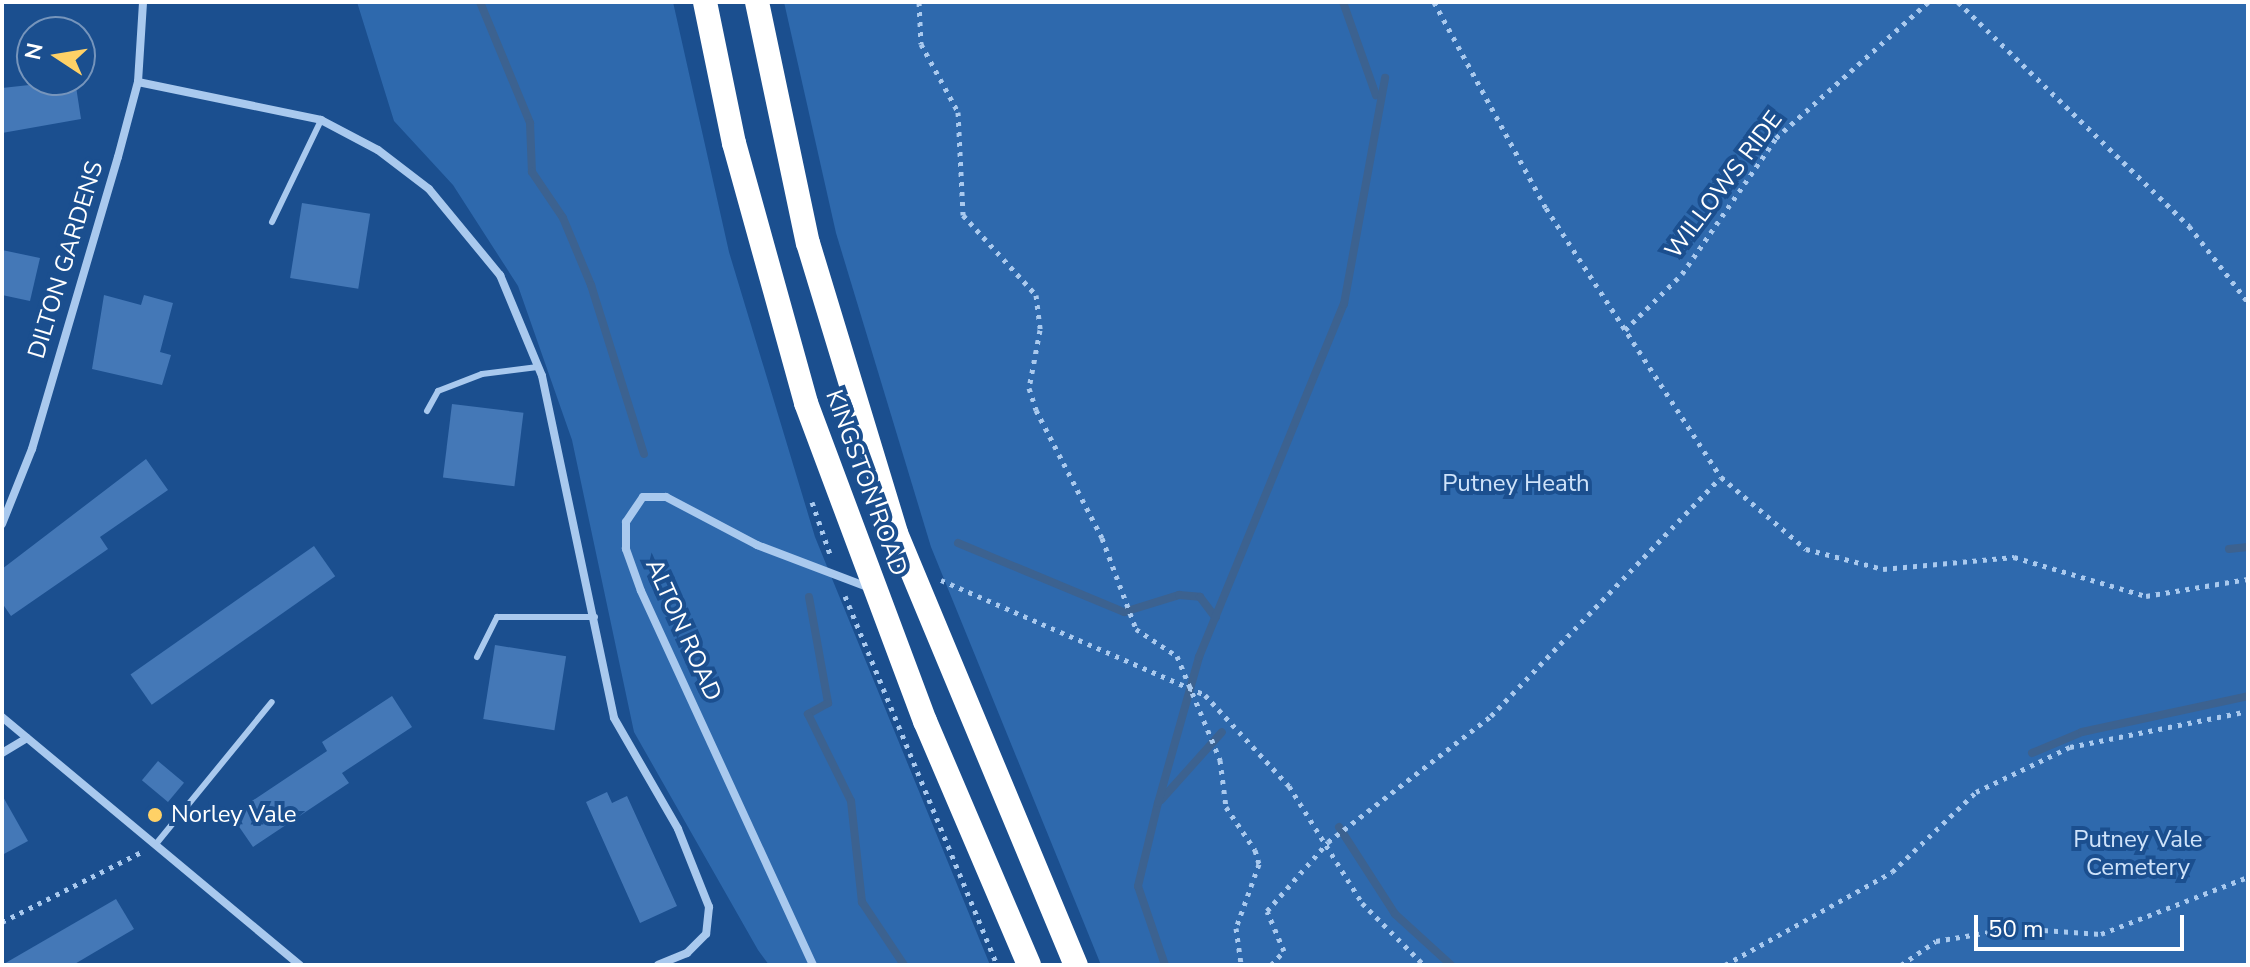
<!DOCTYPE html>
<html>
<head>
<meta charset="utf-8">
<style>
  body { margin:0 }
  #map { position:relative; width:2250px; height:967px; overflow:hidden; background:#1b4f8f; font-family:"Nunito Sans",sans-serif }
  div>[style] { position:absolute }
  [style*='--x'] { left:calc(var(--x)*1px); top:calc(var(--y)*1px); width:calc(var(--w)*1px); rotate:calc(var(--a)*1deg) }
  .green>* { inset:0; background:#2e69ad }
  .stream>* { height:8px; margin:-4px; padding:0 4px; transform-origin:4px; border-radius:4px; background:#3c6290 }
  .building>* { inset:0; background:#4478b7; transform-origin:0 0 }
  .path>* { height:5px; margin-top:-2.5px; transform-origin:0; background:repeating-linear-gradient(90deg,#a9c9ee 0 4px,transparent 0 10px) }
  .lane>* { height:6px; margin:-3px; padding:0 3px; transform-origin:3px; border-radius:3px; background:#a9c9ee }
  .street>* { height:8px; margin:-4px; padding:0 4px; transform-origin:4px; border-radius:4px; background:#a9c9ee }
  .highway>* { height:24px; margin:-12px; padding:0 12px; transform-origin:12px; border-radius:12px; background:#fff }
  .dots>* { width:22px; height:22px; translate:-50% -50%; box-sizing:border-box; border:4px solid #1b4f8f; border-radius:50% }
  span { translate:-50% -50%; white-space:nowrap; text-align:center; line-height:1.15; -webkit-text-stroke:8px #1b4f8f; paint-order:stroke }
  .street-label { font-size:24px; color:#fff }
  .park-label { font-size:24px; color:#cfe3fa }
  .poi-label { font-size:24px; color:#fff }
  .left { translate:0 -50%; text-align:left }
  .frame { position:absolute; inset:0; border:4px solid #fff; pointer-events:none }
  .north { position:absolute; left:16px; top:16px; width:80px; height:80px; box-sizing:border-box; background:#1b4f8f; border:2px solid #7695bc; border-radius:50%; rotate:282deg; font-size:22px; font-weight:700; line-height:32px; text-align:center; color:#fff }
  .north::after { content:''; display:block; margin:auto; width:28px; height:36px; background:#ffd166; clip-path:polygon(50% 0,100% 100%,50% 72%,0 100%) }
  .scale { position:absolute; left:1974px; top:915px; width:210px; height:36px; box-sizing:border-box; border:4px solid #fff; border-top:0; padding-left:10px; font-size:24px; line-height:28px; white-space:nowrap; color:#fff; -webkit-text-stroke:6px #1b4f8f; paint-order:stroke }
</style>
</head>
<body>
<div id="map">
  <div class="green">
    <i style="clip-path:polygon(357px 2px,673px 2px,729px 252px,815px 537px,990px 965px,769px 965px,758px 950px,634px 732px,572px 440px,518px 286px,453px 185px,394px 121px)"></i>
    <i style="clip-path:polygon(784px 2px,2248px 2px,2248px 965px,1101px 965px,931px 547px,836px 233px)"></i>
  </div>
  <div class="stream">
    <i style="--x:480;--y:2;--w:131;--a:67.5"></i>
    <i style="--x:530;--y:123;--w:49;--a:87.7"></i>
    <i style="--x:532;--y:172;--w:55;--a:56"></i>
    <i style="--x:563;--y:218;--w:73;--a:67.3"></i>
    <i style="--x:591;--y:285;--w:177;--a:72.6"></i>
    <i style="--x:1343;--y:2;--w:99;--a:70.5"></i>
    <i style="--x:958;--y:543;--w:180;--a:22.6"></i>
    <i style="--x:1124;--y:612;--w:58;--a:-17.2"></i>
    <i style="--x:1179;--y:595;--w:21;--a:5"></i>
    <i style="--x:1200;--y:597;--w:26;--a:53"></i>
    <i style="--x:2229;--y:549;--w:19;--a:-6"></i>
    <i style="--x:809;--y:597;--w:108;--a:79.8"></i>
    <i style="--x:828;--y:703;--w:23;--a:151"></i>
    <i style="--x:808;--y:714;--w:97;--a:63.7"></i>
    <i style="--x:851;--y:801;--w:102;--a:83.8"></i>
    <i style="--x:862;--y:902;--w:76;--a:56.3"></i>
    <i style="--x:2032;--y:753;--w:54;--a:-22.8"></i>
    <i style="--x:2082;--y:732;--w:170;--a:-12.2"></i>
    <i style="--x:1161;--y:800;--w:91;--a:-48.1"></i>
    <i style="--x:1339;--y:827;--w:103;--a:57.2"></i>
    <i style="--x:1395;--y:914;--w:76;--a:42.3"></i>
    <i style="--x:1165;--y:965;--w:83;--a:-108.9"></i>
    <i style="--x:1138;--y:886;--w:85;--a:-76.5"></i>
    <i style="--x:1158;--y:803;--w:152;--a:-74.3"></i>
    <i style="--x:1199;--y:657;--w:382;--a:-67.7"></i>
    <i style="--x:1344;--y:304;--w:230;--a:-79.7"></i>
  </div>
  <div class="building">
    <i style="clip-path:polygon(75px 80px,81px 119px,2px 133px,2px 88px)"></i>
    <i style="left:302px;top:203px;width:69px;height:76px;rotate:9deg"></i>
    <i style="clip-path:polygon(2px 250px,40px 258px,30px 301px,2px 295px)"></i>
    <i style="clip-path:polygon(104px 295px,141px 305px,144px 295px,173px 303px,160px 352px,171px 355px,162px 385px,92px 369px)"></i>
    <i style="left:452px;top:404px;width:72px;height:74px;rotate:7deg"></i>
    <i style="clip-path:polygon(146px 459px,168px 490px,100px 537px,108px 549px,11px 616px,2px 603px,2px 569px)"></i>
    <i style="left:314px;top:546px;width:37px;height:224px;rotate:55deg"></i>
    <i style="left:495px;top:645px;width:72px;height:75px;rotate:9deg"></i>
    <i style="clip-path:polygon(392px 696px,412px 727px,342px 773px,349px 783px,253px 847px,231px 815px,327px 751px,322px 742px)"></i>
    <i style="left:158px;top:761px;width:34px;height:25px;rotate:40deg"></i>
    <i style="clip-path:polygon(607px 792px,612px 803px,627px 796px,677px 906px,640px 923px,586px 802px)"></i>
    <i style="clip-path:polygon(2px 795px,28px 841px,2px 855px)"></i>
    <i style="clip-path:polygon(116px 899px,134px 929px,73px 965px,2px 965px)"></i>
  </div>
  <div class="path">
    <i style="--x:919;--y:2;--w:42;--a:87.3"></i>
    <i style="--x:921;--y:44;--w:77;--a:61.4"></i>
    <i style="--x:958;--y:112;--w:103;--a:87.2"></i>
    <i style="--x:963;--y:215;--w:108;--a:47.6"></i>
    <i style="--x:1036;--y:295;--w:35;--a:83"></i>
    <i style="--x:1040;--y:330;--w:59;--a:100.7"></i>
    <i style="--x:1029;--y:388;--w:23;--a:72"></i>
    <i style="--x:1036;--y:410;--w:144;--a:62.7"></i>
    <i style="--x:1102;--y:538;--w:97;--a:69.5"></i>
    <i style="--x:1136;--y:629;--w:49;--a:33.4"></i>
    <i style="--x:1177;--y:656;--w:113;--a:67.5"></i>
    <i style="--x:1220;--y:760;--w:47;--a:82.7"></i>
    <i style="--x:1226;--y:807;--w:52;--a:56"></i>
    <i style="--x:1255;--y:850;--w:15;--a:74"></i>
    <i style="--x:1259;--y:864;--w:68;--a:109.8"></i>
    <i style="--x:1236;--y:928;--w:37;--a:82"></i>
    <i style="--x:1434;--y:2;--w:234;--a:61.5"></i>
    <i style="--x:1546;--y:208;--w:321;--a:57"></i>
    <i style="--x:1721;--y:477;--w:111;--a:40.3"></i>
    <i style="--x:1806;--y:549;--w:80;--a:14.6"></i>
    <i style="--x:1883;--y:569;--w:132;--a:-5.2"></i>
    <i style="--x:2014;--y:557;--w:138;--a:16.5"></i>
    <i style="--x:2146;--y:596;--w:103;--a:-9.5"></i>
    <i style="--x:1958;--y:2;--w:322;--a:44.1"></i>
    <i style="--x:2189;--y:226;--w:96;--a:52.2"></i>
    <i style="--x:1625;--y:330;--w:80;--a:-44.5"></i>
    <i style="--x:1682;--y:274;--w:165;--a:-55.3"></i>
    <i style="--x:1776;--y:138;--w:204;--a:-41.8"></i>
    <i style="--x:812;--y:502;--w:58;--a:70.9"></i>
    <i style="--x:941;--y:580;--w:288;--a:23.5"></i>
    <i style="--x:1205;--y:695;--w:124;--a:47.3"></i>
    <i style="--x:1289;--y:786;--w:138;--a:58"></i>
    <i style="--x:1362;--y:903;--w:88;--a:45"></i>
    <i style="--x:845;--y:596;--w:399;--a:67.6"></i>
    <i style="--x:2;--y:922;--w:156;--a:-26.7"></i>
    <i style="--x:1271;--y:965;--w:19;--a:-47"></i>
    <i style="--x:1284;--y:951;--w:43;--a:-113"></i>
    <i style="--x:1267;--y:911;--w:92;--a:-48.5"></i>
    <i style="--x:1328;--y:842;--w:206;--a:-37.7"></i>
    <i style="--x:1491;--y:716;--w:330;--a:-46.1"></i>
    <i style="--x:1725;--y:965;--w:191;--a:-29.1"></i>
    <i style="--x:1892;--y:872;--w:116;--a:-43.6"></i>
    <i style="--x:1976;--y:792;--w:104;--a:-25.6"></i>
    <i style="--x:2070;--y:747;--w:182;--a:-11.4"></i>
    <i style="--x:1901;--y:965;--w:42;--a:-34.4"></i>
    <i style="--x:1936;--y:941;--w:79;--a:-9.5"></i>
    <i style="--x:2014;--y:928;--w:87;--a:3.9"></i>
    <i style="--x:2101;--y:934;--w:158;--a:-21.2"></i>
  </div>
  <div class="lane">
    <i style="--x:272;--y:222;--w:113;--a:-64.3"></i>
    <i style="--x:427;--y:411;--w:23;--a:-61"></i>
    <i style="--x:438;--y:391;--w:47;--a:-21.1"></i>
    <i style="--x:482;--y:374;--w:56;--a:-7.1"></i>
    <i style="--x:477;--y:657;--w:45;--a:-63.4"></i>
    <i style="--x:497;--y:617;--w:98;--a:0"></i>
    <i style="--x:156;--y:844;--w:183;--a:-50.8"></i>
  </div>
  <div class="street">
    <i style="--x:138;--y:82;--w:187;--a:11.7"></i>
    <i style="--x:321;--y:120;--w:64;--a:27.8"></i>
    <i style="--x:378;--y:150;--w:64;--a:37.4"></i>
    <i style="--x:429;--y:189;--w:112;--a:50.5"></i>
    <i style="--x:500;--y:275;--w:109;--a:67.4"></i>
    <i style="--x:542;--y:376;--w:349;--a:78.1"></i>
    <i style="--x:614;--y:718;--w:128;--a:60"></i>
    <i style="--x:678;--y:829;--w:84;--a:68.3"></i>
    <i style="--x:709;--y:907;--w:27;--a:96"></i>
    <i style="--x:706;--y:934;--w:27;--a:135"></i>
    <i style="--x:687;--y:953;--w:31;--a:158"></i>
    <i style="--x:2;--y:524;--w:81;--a:-68.2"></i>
    <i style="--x:32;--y:449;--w:304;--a:-73.6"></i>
    <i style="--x:118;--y:157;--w:78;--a:-75.1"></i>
    <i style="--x:138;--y:82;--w:80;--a:-86.4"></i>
    <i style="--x:2;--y:717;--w:388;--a:39.8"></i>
    <i style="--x:2;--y:753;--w:29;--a:-31"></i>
    <i style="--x:813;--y:965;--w:412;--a:-114.7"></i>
    <i style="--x:641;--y:591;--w:45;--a:-109.7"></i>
    <i style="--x:626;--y:549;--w:27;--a:-90"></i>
    <i style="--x:626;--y:522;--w:30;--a:-56"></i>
    <i style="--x:643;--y:497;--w:23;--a:0"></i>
    <i style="--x:666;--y:497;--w:103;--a:27.8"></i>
    <i style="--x:757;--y:545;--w:121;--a:20.8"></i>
  </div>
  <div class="highway">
    <i style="--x:705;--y:2;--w:144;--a:78.4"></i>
    <i style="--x:734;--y:143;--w:270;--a:74.5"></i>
    <i style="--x:806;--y:403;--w:340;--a:69.5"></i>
    <i style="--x:925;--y:721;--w:265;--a:66.9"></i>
    <i style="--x:757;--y:2;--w:246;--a:78.1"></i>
    <i style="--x:808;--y:243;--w:303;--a:73.1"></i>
    <i style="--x:896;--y:533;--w:468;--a:67.4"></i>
  </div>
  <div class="dots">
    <i style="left:155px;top:815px;background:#ffd166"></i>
  </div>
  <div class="street-label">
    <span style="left:1724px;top:185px;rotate:-53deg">WILLOWS RIDE</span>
    <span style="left:66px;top:260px;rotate:-73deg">DILTON GARDENS</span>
    <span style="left:866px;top:483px;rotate:70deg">KINGSTON ROAD</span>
    <span style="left:683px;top:630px;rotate:66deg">ALTON ROAD</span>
  </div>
  <div class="park-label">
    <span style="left:1516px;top:484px">Putney Heath</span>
    <span style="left:2138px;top:854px">Putney Vale<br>Cemetery</span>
  </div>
  <div class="poi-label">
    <span class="left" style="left:171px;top:815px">Norley Vale</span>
  </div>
  <div class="frame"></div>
  <div class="north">N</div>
  <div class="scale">50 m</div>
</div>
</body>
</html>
